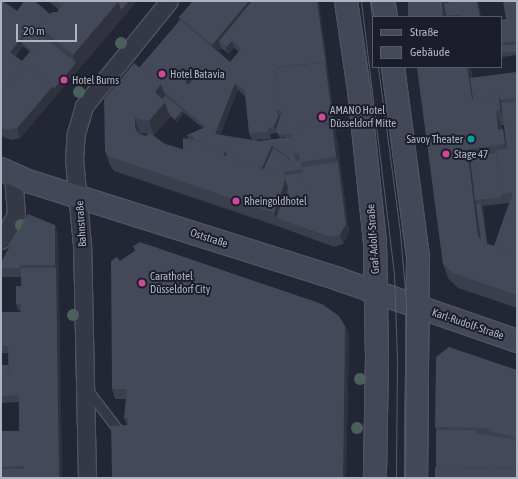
<!DOCTYPE html>
<html>
<head>
<meta charset="utf-8">
<style>
  body { margin:0 }
  #map { position:relative; width:518px; height:479px; overflow:hidden; background:#222635; font-family:"Asap Condensed",sans-serif }
  div>[style] { position:absolute }
  [style*='--x'] { left:calc(var(--x)*1px); top:calc(var(--y)*1px); width:calc(var(--w)*1px); rotate:calc(var(--a)*1deg) }
  .roads { filter:drop-shadow(1px 0 #505360) drop-shadow(-1px 0 #505360) drop-shadow(0 1px #505360) drop-shadow(0 -1px #505360) }
  .service>* { height:9px; margin:-4.5px; padding:0 4.5px; transform-origin:4.5px; border-radius:4.5px; background:#353945 }
  .minor>* { height:17px; margin:-8.5px; padding:0 8.5px; transform-origin:8.5px; border-radius:8.5px; background:#353945 }
  .secondary>* { height:22px; margin:-11px; padding:0 11px; transform-origin:11px; border-radius:11px; background:#444758 }
  .tram>* { height:1px; margin:-0.5px; padding:0 0.5px; transform-origin:0.5px; border-radius:0.5px; background:#585c6c }
  .trees>* { width:12px; height:12px; margin:-6px; border-radius:50%; background:#4a605b }
  .wall>* { inset:0; background:#3a3f4d }
  .shaded-wall>* { inset:0; background:#30333e }
  .building>* { inset:0; background:#444959; transform-origin:0 0 }
  .dots>* { width:11px; height:11px; translate:-50% -50%; box-sizing:border-box; border:2px solid #1b1e2a; border-radius:50% }
  span { translate:-50% -50%; white-space:nowrap; text-align:center; line-height:1.15; -webkit-text-stroke:4px #1b1e2a; paint-order:stroke }
  .poi-label { font-size:11px; color:#b0b3c2 }
  .left { translate:0 -50%; text-align:left }
  .right { translate:-100% -50%; text-align:right }
  .street-label { font-size:11px; color:#b0b3c2 }
  .frame { position:absolute; inset:0; border:2px solid #b0b3c2; pointer-events:none }
  .legend { position:absolute; left:372px; top:16px; width:130px; height:52px; box-sizing:border-box; background:#1b1e2a; border:1px solid #575a67; margin:0; padding:5px 7px; list-style:none; font-size:12px; color:#b0b3c2 }
  .legend li { display:flex; align-items:center; gap:8px; height:20px }
  .legend b { width:20px; border:1px solid #575a67 }
  .scale { position:absolute; left:16px; top:24px; width:61px; height:18px; box-sizing:border-box; border:2px solid #b0b3c2; border-top:0; padding-left:5px; font-size:12px; line-height:14px; white-space:nowrap; color:#b0b3c2; -webkit-text-stroke:3px #1b1e2a; paint-order:stroke }
</style>
</head>
<body>
<div id="map">
  <div class="roads">
    <div class="service">
      <i style="--x:86;--y:388;--w:59;--a:52.5"></i>
    </div>
    <div class="minor">
      <i style="--x:1;--y:240;--w:29;--a:-59"></i>
      <i style="--x:16;--y:215;--w:41;--a:-94.2"></i>
      <i style="--x:87;--y:478;--w:233;--a:-91.2"></i>
      <i style="--x:82;--y:245;--w:86;--a:-95.3"></i>
      <i style="--x:74;--y:159;--w:26;--a:-86"></i>
      <i style="--x:76;--y:133;--w:28;--a:-73"></i>
      <i style="--x:84;--y:106;--w:135;--a:-51"></i>
    </div>
    <div class="secondary">
      <i style="--x:346;--y:1;--w:90;--a:81.7"></i>
      <i style="--x:359;--y:90;--w:154;--a:84"></i>
      <i style="--x:375;--y:243;--w:115;--a:89"></i>
      <i style="--x:377;--y:358;--w:120;--a:91"></i>
      <i style="--x:383;--y:1;--w:16;--a:79"></i>
      <i style="--x:393;--y:67;--w:192;--a:82.5"></i>
      <i style="--x:418;--y:257;--w:221;--a:90.5"></i>
      <i style="--x:1;--y:169;--w:30;--a:24"></i>
      <i style="--x:28;--y:181;--w:325;--a:17.5"></i>
      <i style="--x:338;--y:279;--w:189;--a:19.1"></i>
    </div>
  </div>
  <div class="tram">
    <i style="--x:361;--y:1;--w:275;--a:83.1"></i>
    <i style="--x:394;--y:274;--w:85;--a:88"></i>
    <i style="--x:397;--y:359;--w:119;--a:90.5"></i>
    <i style="--x:370;--y:1;--w:25;--a:83"></i>
    <i style="--x:378;--y:67;--w:166;--a:82.4"></i>
    <i style="--x:400;--y:232;--w:70;--a:85.1"></i>
    <i style="--x:406;--y:302;--w:176;--a:90.3"></i>
  </div>
  <div class="trees">
    <i style="left:121px;top:43px"></i>
    <i style="left:79px;top:92px"></i>
    <i style="left:21px;top:225px"></i>
    <i style="left:73px;top:315px"></i>
    <i style="left:360px;top:379px"></i>
    <i style="left:357px;top:428px"></i>
  </div>
  <div class="wall">
    <i style="clip-path:polygon(evenodd,1px 1px,17px 11px,50px 14px,57px 12px,59px 10px,48px 1px,137px 1px,20px 138px,11px 140px,1px 136px,1px 1px,23px 46px,30px 52px,22px 61px,15px 56px,23px 46px)"></i>
    <i style="clip-path:polygon(evenodd,193px 1px,337px 138px,349px 233px,343px 244px,334px 247px,280px 227px,114px 171px,110px 165px,105px 151px,140px 67px,180px 20px,179px 17px,193px 1px,221px 48px,229px 54px,234px 48px,239px 52px,230px 62px,218px 51px,221px 48px,193px 1px,238px 90px,245px 96px,249px 133px,252px 140px,271px 139px,270px 134px,277px 133px,280px 138px,285px 137px,285px 138px,259px 141px,220px 135px,238px 90px,193px 1px,184px 113px,203px 128px,187px 135px,188px 139px,183px 150px,165px 144px,152px 135px,154px 135px,170px 117px,169px 115px,177px 122px,184px 113px,193px 1px,140px 133px,148px 134px,146px 136px,140px 134px,140px 133px)"></i>
    <i style="clip-path:polygon(408px 1px,452px 1px,446px 2px,446px 3px,458px 1px,477px 1px,481px 17px,410px 17px)"></i>
    <i style="clip-path:polygon(517px 1px,517px 55px,502px 57px,501px 54px,501px 20px,506px 19px)"></i>
    <i style="clip-path:polygon(evenodd,417px 67px,471px 67px,472px 78px,517px 72px,517px 308px,458px 288px,448px 278px,443px 264px,417px 67px,501px 125px,504px 125px,506px 138px,502px 129px,501px 125px,417px 67px,509px 203px,494px 246px,487px 244px,483px 206px,509px 203px)"></i>
    <i style="clip-path:polygon(55px 225px,58px 235px,62px 478px,1px 473px,1px 431px,19px 431px,19px 402px,1px 403px,1px 365px,8px 365px,8px 353px,1px 353px,1px 312px,21px 312px,21px 311px,19px 311px,16px 304px,21px 286px,21px 277px,1px 277px,1px 262px)"></i>
    <i style="clip-path:polygon(133px 246px,345px 326px,349px 335px,346px 478px,112px 478px,127px 425px,124px 418px,126px 399px,115px 399px,112px 389px,120px 261px,135px 251px)"></i>
    <i style="clip-path:polygon(517px 370px,517px 478px,436px 467px,436px 430px,435px 427px)"></i>
  </div>
  <div class="shaded-wall">
    <i style="clip-path:polygon(129px 1px,137px 1px,20px 138px,17px 128px,53px 86px,76px 63px,73px 55px,118px 2px)"></i>
    <i style="clip-path:polygon(249px 1px,257px 1px,219px 41px,221px 48px,216px 54px,212px 45px)"></i>
    <i style="clip-path:polygon(317px 1px,319px 1px,349px 233px,343px 244px,340px 235px,338px 162px,336px 157px,332px 124px)"></i>
    <i style="clip-path:polygon(442px 1px,446px 1px,446px 2px,447px 15px,446px 15px,447px 17px,444px 17px)"></i>
    <i style="clip-path:polygon(477px 1px,479px 4px,481px 17px,480px 17px)"></i>
    <i style="clip-path:polygon(32px 25px,34px 32px,12px 58px,10px 52px)"></i>
    <i style="clip-path:polygon(232px 41px,234px 48px,229px 54px,226px 47px)"></i>
    <i style="clip-path:polygon(467px 67px,471px 67px,476px 104px,472px 99px)"></i>
    <i style="clip-path:polygon(192px 73px,194px 80px,186px 85px,185px 82px)"></i>
    <i style="clip-path:polygon(235px 83px,238px 90px,218px 141px,215px 134px)"></i>
    <i style="clip-path:polygon(161px 84px,166px 99px,161px 105px,155px 92px)"></i>
    <i style="clip-path:polygon(499px 95px,504px 110px,506px 125px,500px 110px)"></i>
    <i style="clip-path:polygon(165px 102px,170px 117px,154px 135px,149px 121px)"></i>
    <i style="clip-path:polygon(183px 110px,184px 113px,177px 122px,175px 119px)"></i>
    <i style="clip-path:polygon(496px 111px,501px 125px,504px 144px,498px 130px)"></i>
    <i style="clip-path:polygon(279px 114px,281px 120px,276px 130px,274px 127px)"></i>
    <i style="clip-path:polygon(135px 118px,140px 133px,140px 140px,135px 128px)"></i>
    <i style="clip-path:polygon(503px 129px,508px 144px,508px 152px,505px 144px)"></i>
    <i style="clip-path:polygon(272px 145px,274px 152px,260px 178px,259px 175px)"></i>
    <i style="clip-path:polygon(467px 149px,472px 163px,475px 200px,478px 207px,483px 244px,478px 236px)"></i>
    <i style="clip-path:polygon(225px 151px,230px 164px,223px 155px)"></i>
    <i style="clip-path:polygon(284px 176px,289px 190px,287px 206px,276px 218px,274px 213px)"></i>
    <i style="clip-path:polygon(481px 203px,483px 206px,488px 247px,487px 244px)"></i>
    <i style="clip-path:polygon(55px 225px,58px 235px,62px 478px,59px 478px,56px 268px,55px 265px)"></i>
    <i style="clip-path:polygon(345px 326px,349px 335px,346px 478px,343px 478px)"></i>
  </div>
  <div class="building">
    <i style="clip-path:polygon(1px 1px,3px 1px,17px 11px,24px 1px,35px 1px,50px 14px,39px 26px,42px 34px,32px 25px,10px 52px,22px 61px,43px 36px,76px 63px,54px 89px,53px 86px,26px 64px,2px 91px,1px 91px)"></i>
    <i style="clip-path:polygon(56px 1px,63px 1px,62px 2px,63px 4px,62px 6px)"></i>
    <i style="clip-path:polygon(63px 1px,118px 1px,118px 2px,73px 55px,39px 26px,52px 12px,57px 12px,64px 3px,62px 2px)"></i>
    <i style="clip-path:polygon(118px 1px,129px 1px,121px 10px)"></i>
    <i style="clip-path:polygon(193px 1px,249px 1px,212px 45px,179px 17px)"></i>
    <i style="clip-path:polygon(evenodd,252px 1px,317px 1px,326px 65px,325px 62px,275px 68px,278px 93px,274px 95px,276px 110px,278px 116px,274px 127px,268px 128px,268px 132px,249px 133px,245px 90px,235px 83px,215px 134px,259px 141px,291px 137px,293px 153px,296px 161px,300px 161px,302px 169px,284px 172px,290px 158px,272px 145px,262px 168px,227px 157px,225px 151px,194px 140px,194px 137px,187px 135px,206px 127px,164px 92px,161px 84px,140px 67px,180px 20px,230px 62px,241px 49px,232px 41px,226px 47px,219px 41px,252px 1px,192px 73px,196px 77px,189px 85px,185px 82px,192px 73px)"></i>
    <i style="left:408px;top:1px;width:34px;height:16px"></i>
    <i style="clip-path:polygon(458px 1px,477px 1px,480px 17px,461px 17px,461px 15px,446px 15px,444px 3px)"></i>
    <i style="clip-path:polygon(503px 1px,517px 1px,517px 41px,501px 43px,501px 20px,506px 19px)"></i>
    <i style="clip-path:polygon(33px 28px,42px 37px,31px 50px,20px 41px)"></i>
    <i style="left:517px;top:45px;width:7px;height:16px;rotate:90deg"></i>
    <i style="clip-path:polygon(325px 62px,334px 129px,332px 124px,290px 129px,291px 134px,284px 135px,281px 111px,276px 110px,274px 95px,278px 93px,275px 68px)"></i>
    <i style="clip-path:polygon(134px 63px,161px 84px,155px 92px,165px 102px,149px 121px,135px 118px,135px 128px,138px 133px,146px 136px,150px 133px,165px 144px,189px 151px,192px 140px,225px 151px,223px 155px,284px 176px,285px 181px,274px 213px,108px 156px,105px 151px,104px 99px)"></i>
    <i style="clip-path:polygon(26px 64px,53px 86px,17px 128px,7px 130px,1px 128px,1px 91px,2px 91px)"></i>
    <i style="clip-path:polygon(417px 67px,467px 67px,472px 99px,499px 95px,500px 110px,496px 111px,498px 130px,503px 129px,505px 144px,467px 149px,478px 236px,484px 243px,517px 252px,517px 295px,453px 273px,443px 264px)"></i>
    <i style="clip-path:polygon(517px 72px,517px 98px,500px 100px,499px 95px,473px 99px,470px 78px)"></i>
    <i style="left:193px;top:77px;width:2px;height:9px;rotate:27deg"></i>
    <i style="clip-path:polygon(165px 96px,183px 110px,175px 119px,168px 112px,165px 102px,162px 99px)"></i>
    <i style="clip-path:polygon(517px 101px,517px 148px,507px 149px,501px 103px)"></i>
    <i style="clip-path:polygon(280px 117px,282px 117px,284px 134px,279px 134px,276px 130px)"></i>
    <i style="clip-path:polygon(332px 124px,336px 157px,300px 162px,299px 153px,293px 153px,290px 129px)"></i>
    <i style="clip-path:polygon(183px 138px,194px 140px,192px 140px,189px 151px,183px 150px)"></i>
    <i style="clip-path:polygon(273px 148px,289px 159px,284px 172px,285px 175px,303px 173px,307px 207px,286px 200px,288px 187px,284px 176px,264px 169px)"></i>
    <i style="clip-path:polygon(517px 148px,517px 252px,494px 246px,513px 193px,501px 194px,496px 150px)"></i>
    <i style="clip-path:polygon(496px 153px,501px 194px,502px 197px,475px 200px,470px 157px)"></i>
    <i style="clip-path:polygon(338px 162px,346px 224px,340px 235px,331px 237px,276px 218px,283px 199px,307px 207px,302px 167px)"></i>
    <i style="clip-path:polygon(481px 203px,487px 244px,484px 243px,481px 240px,476px 204px)"></i>
    <i style="clip-path:polygon(28px 214px,55px 225px,55px 265px,20px 265px,20px 268px,1px 268px,1px 262px)"></i>
    <i style="clip-path:polygon(140px 242px,322px 304px,339px 316px,345px 326px,343px 478px,112px 478px,111px 426px,128px 425px,128px 418px,124px 418px,127px 389px,112px 389px,111px 261px,117px 257px,120px 261px,136px 250px,133px 246px)"></i>
    <i style="clip-path:polygon(21px 268px,56px 268px,59px 478px,24px 478px,24px 466px,1px 467px,1px 431px,19px 431px,19px 395px,1px 396px,1px 376px,9px 375px,8px 346px,1px 346px,1px 312px,21px 312px,21px 304px,16px 304px,16px 286px,21px 286px)"></i>
    <i style="clip-path:polygon(449px 347px,517px 370px,517px 442px,513px 437px,488px 431px,489px 428px,435px 427px,436px 357px)"></i>
    <i style="clip-path:polygon(1px 365px,8px 365px,9px 375px,1px 376px)"></i>
    <i style="clip-path:polygon(436px 430px,476px 430px,476px 433px,514px 439px,517px 443px,517px 468px,436px 467px)"></i>
    <i style="left:435px;top:467px;width:82px;height:11px;rotate:1deg"></i>
    <i style="left:1px;top:469px;width:23px;height:9px"></i>
  </div>
  <div class="dots">
    <i style="left:162px;top:74px;background:#d1479c"></i>
    <i style="left:64px;top:80px;background:#d1479c"></i>
    <i style="left:322px;top:117px;background:#d1479c"></i>
    <i style="left:471px;top:139px;background:#0f9aa8"></i>
    <i style="left:446px;top:154px;background:#d1479c"></i>
    <i style="left:236px;top:201px;background:#d1479c"></i>
    <i style="left:142px;top:283px;background:#d1479c"></i>
  </div>
  <div class="poi-label">
    <span class="left" style="left:170px;top:74px">Hotel Batavia</span>
    <span class="left" style="left:72px;top:80px">Hotel Burns</span>
    <span class="left" style="left:330px;top:117px">AMANO Hotel<br>Düsseldorf Mitte</span>
    <span class="right" style="left:463px;top:139px">Savoy Theater</span>
    <span class="left" style="left:454px;top:154px">Stage 47</span>
    <span class="left" style="left:244px;top:201px">Rheingoldhotel</span>
    <span class="left" style="left:150px;top:283px">Carathotel<br>Düsseldorf City</span>
  </div>
  <div class="street-label">
    <span style="left:81px;top:224px;rotate:-94deg">Bahnstraße</span>
    <span style="left:209px;top:238px;rotate:18deg">Oststraße</span>
    <span style="left:373px;top:239px;rotate:-94deg">Graf-Adolf-Straße</span>
    <span style="left:468px;top:324px;rotate:19deg">Karl-Rudolf-Straße</span>
  </div>
  <div class="frame"></div>
  <ul class="legend">
  <li><b style="height:5px;background:#444758"></b>Straße</li>
  <li><b style="height:11px;background:#444959"></b>Gebäude</li>
  </ul>
  <div class="scale">20 m</div>
</div>
</body>
</html>
